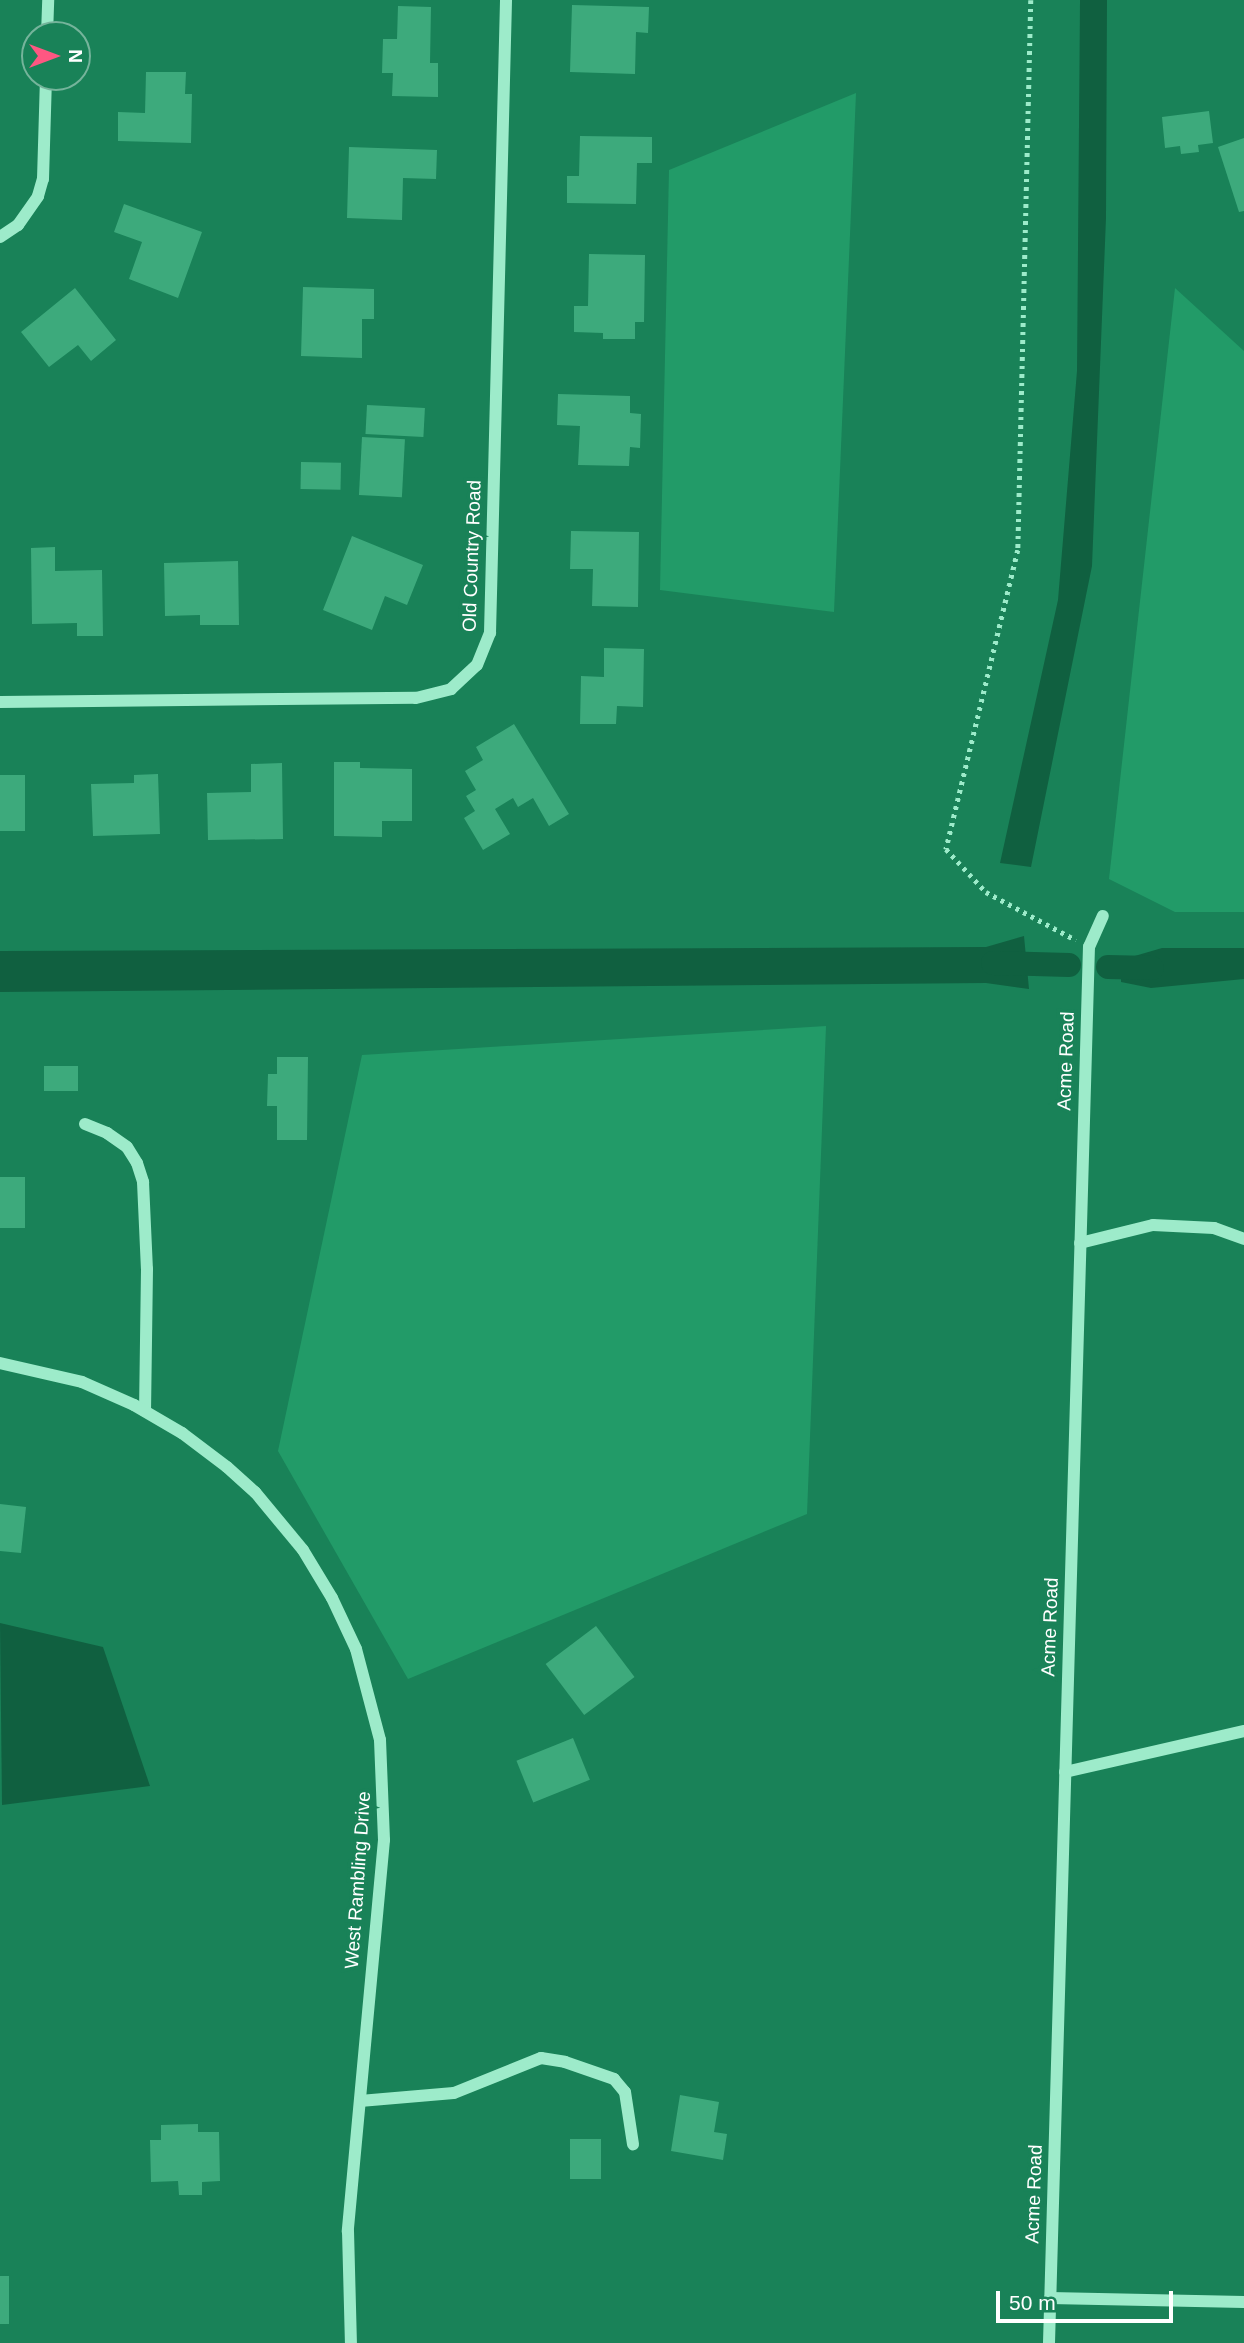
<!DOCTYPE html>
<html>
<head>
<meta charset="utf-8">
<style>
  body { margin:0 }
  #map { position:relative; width:1244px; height:2343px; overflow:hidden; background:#198258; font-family:Arial,sans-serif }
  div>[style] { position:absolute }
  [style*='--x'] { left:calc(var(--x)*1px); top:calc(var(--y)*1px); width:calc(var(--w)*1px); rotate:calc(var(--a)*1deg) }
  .green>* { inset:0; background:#229b68 }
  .water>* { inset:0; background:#106040 }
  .canal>* { height:24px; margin:-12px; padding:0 12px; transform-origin:12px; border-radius:12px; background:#106040 }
  .building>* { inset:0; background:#3daa7c; transform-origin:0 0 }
  .path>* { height:4.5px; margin-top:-2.25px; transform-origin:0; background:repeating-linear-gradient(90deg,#9debca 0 3.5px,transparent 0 8.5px) }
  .minor>* { height:12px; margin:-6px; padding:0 6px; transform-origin:6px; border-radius:6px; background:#9debca }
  span { translate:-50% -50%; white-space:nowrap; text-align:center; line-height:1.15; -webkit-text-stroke:7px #198258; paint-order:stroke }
  .street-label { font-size:19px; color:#fff }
  .north { position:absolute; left:21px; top:21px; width:70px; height:70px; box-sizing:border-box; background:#198258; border:2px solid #75b49b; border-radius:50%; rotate:90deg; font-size:19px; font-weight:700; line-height:28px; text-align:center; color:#fff }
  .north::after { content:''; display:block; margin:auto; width:24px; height:32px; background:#fe5782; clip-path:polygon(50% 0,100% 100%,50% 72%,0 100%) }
  .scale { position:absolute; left:996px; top:2291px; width:177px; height:32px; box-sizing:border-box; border:4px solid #fff; border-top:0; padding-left:9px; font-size:21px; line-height:24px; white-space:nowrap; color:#fff; -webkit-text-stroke:5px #198258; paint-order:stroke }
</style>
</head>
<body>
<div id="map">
  <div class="green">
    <i style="clip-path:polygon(856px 93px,834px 612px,660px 590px,669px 170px)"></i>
    <i style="clip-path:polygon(1175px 288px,1244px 351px,1244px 912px,1175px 912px,1109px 879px)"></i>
    <i style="clip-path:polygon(826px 1026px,807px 1514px,408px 1679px,278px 1451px,362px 1055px)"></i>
  </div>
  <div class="water">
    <i style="clip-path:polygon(1080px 0,1107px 0,1106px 218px,1092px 566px,1031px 867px,1000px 863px,1058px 600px,1077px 371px)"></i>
    <i style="clip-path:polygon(1024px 936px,1029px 989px,986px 983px,0 992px,0 951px,986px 947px)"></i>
    <i style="clip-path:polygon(1162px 948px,1244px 948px,1244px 979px,1151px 988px,1121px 982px,1121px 960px)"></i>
    <i style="clip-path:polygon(0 1623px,103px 1647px,150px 1786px,2px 1805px)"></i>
  </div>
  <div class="canal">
    <i style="--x:993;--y:963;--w:76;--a:1.5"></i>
    <i style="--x:1108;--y:967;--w:44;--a:1.3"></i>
  </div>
  <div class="building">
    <i style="clip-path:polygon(572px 5px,649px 7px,648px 33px,636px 32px,635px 74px,570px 72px)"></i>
    <i style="clip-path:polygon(398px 6px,431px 7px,430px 63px,438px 63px,438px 97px,392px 96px,393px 73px,382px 73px,383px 39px,397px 39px)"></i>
    <i style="clip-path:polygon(146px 72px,186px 72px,185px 94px,192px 94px,191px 143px,118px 141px,118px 112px,145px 113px)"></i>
    <i style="clip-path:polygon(1209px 111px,1213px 143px,1198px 145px,1199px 152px,1181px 154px,1180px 146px,1165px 148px,1162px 117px)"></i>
    <i style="clip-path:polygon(580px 136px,652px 137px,652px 163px,637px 163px,636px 204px,567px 203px,567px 176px,579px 176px)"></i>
    <i style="clip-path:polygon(1244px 138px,1244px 211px,1239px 212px,1218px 147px)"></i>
    <i style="clip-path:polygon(349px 147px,437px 150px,436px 179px,403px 178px,402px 220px,347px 218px)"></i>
    <i style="clip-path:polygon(124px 204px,202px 232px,178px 298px,129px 279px,142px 242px,114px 232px)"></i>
    <i style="clip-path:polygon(589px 254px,645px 255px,644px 322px,635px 322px,635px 339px,603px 339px,603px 333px,574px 332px,574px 306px,588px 306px)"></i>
    <i style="clip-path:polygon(303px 287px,374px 289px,374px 319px,362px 319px,362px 358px,301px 356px)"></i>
    <i style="clip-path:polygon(75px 288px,116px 340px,91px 361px,78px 345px,49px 367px,21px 332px)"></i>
    <i style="clip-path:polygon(558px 394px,630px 396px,630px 413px,641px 414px,640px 448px,630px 447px,629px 466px,578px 465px,580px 426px,557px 425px)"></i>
    <i style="left:367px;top:405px;width:58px;height:29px;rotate:3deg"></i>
    <i style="left:362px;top:437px;width:43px;height:58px;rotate:3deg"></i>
    <i style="left:301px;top:462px;width:40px;height:27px;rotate:1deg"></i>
    <i style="clip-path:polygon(571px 531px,639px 532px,638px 607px,592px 606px,593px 569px,570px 569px)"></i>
    <i style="clip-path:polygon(352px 536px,423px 565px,407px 605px,385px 596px,372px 630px,323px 610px)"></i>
    <i style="clip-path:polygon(55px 547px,55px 571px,102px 570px,103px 636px,77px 636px,77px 623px,32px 624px,31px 548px)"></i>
    <i style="clip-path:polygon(238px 561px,239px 625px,200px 625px,200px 615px,165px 616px,164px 563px)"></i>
    <i style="clip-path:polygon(604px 648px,644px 649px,643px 707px,617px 706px,616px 724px,580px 724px,581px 676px,604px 677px)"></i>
    <i style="clip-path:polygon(514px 724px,569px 814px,549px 826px,533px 798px,518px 807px,513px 798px,495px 809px,510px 834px,483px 850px,464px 818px,475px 811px,466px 796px,476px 790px,465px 771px,483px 760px,476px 747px)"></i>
    <i style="clip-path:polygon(334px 762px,360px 762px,360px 768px,412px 769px,412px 821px,382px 821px,382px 837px,334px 836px)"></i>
    <i style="clip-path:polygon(282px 763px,283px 839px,208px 840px,207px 793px,251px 792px,251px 764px)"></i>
    <i style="clip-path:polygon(158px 774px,160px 834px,93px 836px,91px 784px,134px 783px,134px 775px)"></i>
    <i style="left:0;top:775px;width:25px;height:56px"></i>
    <i style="clip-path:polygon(277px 1057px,308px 1057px,307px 1140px,277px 1140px,277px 1106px,267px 1106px,268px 1074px,277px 1074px)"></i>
    <i style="left:78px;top:1066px;width:25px;height:34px;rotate:90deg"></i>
    <i style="left:0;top:1177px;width:25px;height:51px"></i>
    <i style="clip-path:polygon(0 1504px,26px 1507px,21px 1553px,0 1551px)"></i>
    <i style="left:596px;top:1626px;width:64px;height:63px;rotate:53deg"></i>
    <i style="left:573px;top:1738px;width:45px;height:61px;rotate:68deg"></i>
    <i style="clip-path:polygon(680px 2095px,719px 2102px,714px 2132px,727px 2134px,723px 2160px,671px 2151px)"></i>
    <i style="clip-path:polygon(198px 2124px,198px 2132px,219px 2132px,220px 2181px,202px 2182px,202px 2195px,179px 2195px,178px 2181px,151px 2182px,150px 2140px,161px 2140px,161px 2125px)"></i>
    <i style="left:570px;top:2139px;width:31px;height:40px"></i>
    <i style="left:0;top:2276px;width:9px;height:48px"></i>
  </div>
  <div class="path">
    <i style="--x:1031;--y:0;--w:550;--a:91.35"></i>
    <i style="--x:1018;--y:550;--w:308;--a:103.5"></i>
    <i style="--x:946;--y:849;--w:59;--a:47.1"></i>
    <i style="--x:986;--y:892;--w:102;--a:28.1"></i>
  </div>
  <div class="minor">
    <i style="--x:47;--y:35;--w:35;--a:-88"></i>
    <i style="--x:0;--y:237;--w:22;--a:-34"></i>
    <i style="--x:18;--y:225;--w:35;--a:-55"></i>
    <i style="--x:38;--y:196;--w:18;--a:-74"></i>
    <i style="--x:43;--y:179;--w:102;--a:-88.3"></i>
    <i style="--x:0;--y:702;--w:416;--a:-0.6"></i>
    <i style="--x:416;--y:698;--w:36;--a:-14"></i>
    <i style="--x:451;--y:689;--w:35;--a:-43"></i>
    <i style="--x:477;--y:665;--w:35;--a:-68"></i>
    <i style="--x:490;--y:633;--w:633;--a:-88.55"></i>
    <i style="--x:85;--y:1124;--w:24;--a:22"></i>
    <i style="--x:107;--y:1133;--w:24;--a:35"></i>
    <i style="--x:127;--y:1147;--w:19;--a:58"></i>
    <i style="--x:137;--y:1163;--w:20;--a:72"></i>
    <i style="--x:143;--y:1182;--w:87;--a:87.4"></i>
    <i style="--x:147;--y:1269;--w:142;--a:90.8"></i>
    <i style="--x:1080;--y:1243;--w:75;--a:-13.9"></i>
    <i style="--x:1153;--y:1225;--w:61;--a:2.8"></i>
    <i style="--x:1214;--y:1228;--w:32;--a:20"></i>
    <i style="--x:0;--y:1363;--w:84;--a:13"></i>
    <i style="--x:82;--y:1382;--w:57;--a:23.9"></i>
    <i style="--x:134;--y:1405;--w:56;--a:30.3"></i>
    <i style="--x:182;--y:1433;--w:56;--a:37.1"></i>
    <i style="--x:227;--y:1467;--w:38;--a:42"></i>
    <i style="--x:255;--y:1492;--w:75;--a:50.4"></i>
    <i style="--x:303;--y:1550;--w:56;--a:58.9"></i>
    <i style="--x:332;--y:1598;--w:56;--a:64.8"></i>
    <i style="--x:356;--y:1649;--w:94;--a:75.2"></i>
    <i style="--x:380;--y:1740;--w:100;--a:87.7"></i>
    <i style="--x:384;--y:1840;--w:393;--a:95.3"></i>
    <i style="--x:348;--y:2231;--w:112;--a:88.5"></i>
    <i style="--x:1065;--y:1772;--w:184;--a:-12.9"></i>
    <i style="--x:360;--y:2101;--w:94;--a:-4.9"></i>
    <i style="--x:454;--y:2093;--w:94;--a:-21.9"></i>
    <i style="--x:541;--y:2058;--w:24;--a:9"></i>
    <i style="--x:565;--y:2062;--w:52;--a:19.1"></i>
    <i style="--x:614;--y:2079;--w:17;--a:50"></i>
    <i style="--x:625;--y:2092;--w:53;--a:81.3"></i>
    <i style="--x:1050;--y:2298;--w:194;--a:1.2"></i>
    <i style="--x:1049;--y:2343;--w:1397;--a:-88.36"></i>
    <i style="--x:1089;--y:947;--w:34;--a:-66"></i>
  </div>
  <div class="street-label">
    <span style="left:472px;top:556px;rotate:-88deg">Old Country Road</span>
    <span style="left:1066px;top:1061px;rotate:-88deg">Acme Road</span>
    <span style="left:1050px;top:1627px;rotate:-88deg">Acme Road</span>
    <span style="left:358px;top:1880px;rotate:-86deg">West Rambling Drive</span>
    <span style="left:1034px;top:2194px;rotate:-88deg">Acme Road</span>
  </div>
  <div class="north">N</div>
  <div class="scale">50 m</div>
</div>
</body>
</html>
